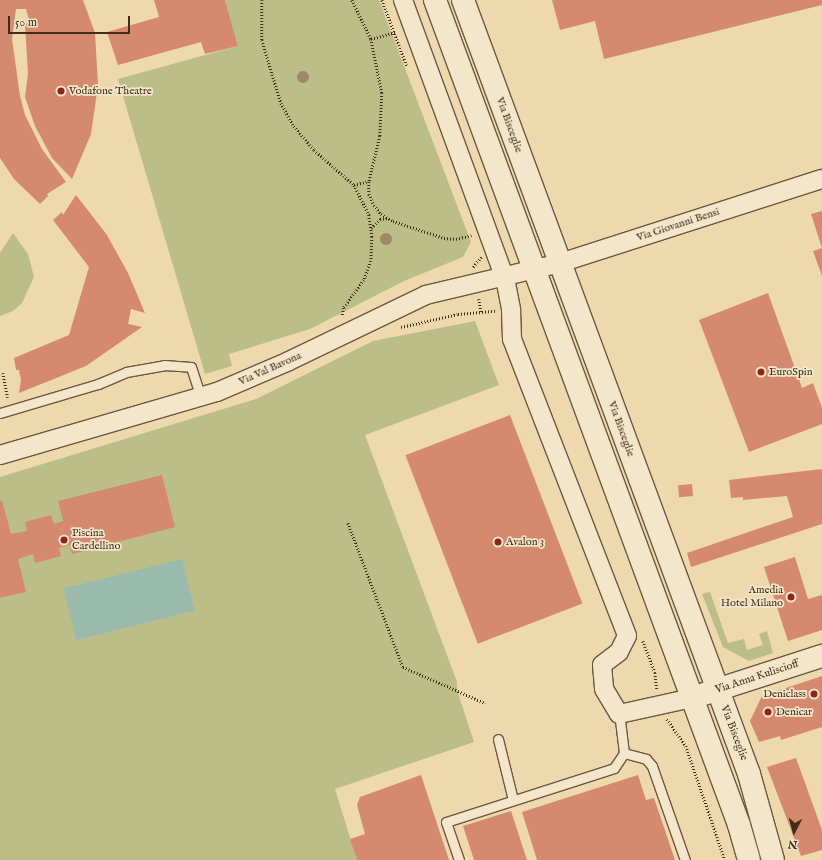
<!DOCTYPE html>
<html>
<head>
<meta charset="utf-8">
<style>
  body { margin:0 }
  #map { position:relative; width:822px; height:860px; overflow:hidden; background:#eed8ae; font-family:"IM FELL English",serif }
  div>[style] { position:absolute }
  [style*='--x'] { left:calc(var(--x)*1px); top:calc(var(--y)*1px); width:calc(var(--w)*1px); rotate:calc(var(--a)*1deg) }
  .green>* { inset:0; background:#bcbe88 }
  .water>* { inset:0; background:#99baac; transform-origin:0 0 }
  .building>* { inset:0; background:#d5896f; transform-origin:0 0 }
  .path>* { height:2.5px; margin-top:-1.25px; transform-origin:0; background:repeating-linear-gradient(90deg,#452c19 0 1px,transparent 0 3px) }
  .roads { filter:drop-shadow(1px 0 #6f573e) drop-shadow(-1px 0 #6f573e) drop-shadow(0 1px #6f573e) drop-shadow(0 -1px #6f573e) }
  .lane>* { height:9px; margin:-4.5px; padding:0 4.5px; transform-origin:4.5px; border-radius:4.5px; background:#f4e6ca }
  .street>* { height:18px; margin:-9px; padding:0 9px; transform-origin:9px; border-radius:9px; background:#f4e6ca }
  .secondary>* { height:22px; margin:-11px; padding:0 11px; transform-origin:11px; border-radius:11px; background:#f4e6ca }
  .trees>* { width:12px; height:12px; margin:-6px; border-radius:50%; background:#9e8968 }
  .dots>* { width:11px; height:11px; translate:-50% -50%; box-sizing:border-box; border:2px solid #f4e6ca; border-radius:50% }
  span { translate:-50% -50%; white-space:nowrap; text-align:center; line-height:1.15; -webkit-text-stroke:3.5px #f4e6ca; paint-order:stroke }
  .poi-label { font-size:11px; color:#452c19 }
  .left { translate:0 -50%; text-align:left }
  .right { translate:-100% -50%; text-align:right }
  .street-label { font-size:11px; color:#452c19 }
  .north { position:absolute; left:774px; top:812px; width:40px; height:40px; -webkit-text-stroke:3px #f4e6ca; paint-order:stroke; rotate:186deg; font-size:11px; font-weight:700; line-height:16px; text-align:center; color:#452c19 }
  .north::after { content:''; display:block; margin:auto; width:14px; height:18px; background:#452c19; clip-path:polygon(50% 0,100% 100%,50% 72%,0 100%) }
  .scale { position:absolute; left:8px; top:16px; width:122px; height:18px; box-sizing:border-box; border:2px solid #452c19; border-top:0; padding-left:5px; font-size:12px; line-height:14px; white-space:nowrap; color:#452c19; -webkit-text-stroke:3px #f4e6ca; paint-order:stroke }
</style>
</head>
<body>
<div id="map">
  <div class="green">
    <i style="clip-path:polygon(225px 0,379px 0,471px 242px,463px 257px,404px 281px,310px 329px,229px 354px,232px 366px,205px 374px,118px 79px,238px 46px)"></i>
    <i style="clip-path:polygon(13px 233px,28px 254px,34px 277px,22px 303px,13px 311px,0 316px,0 253px)"></i>
    <i style="clip-path:polygon(475px 321px,499px 385px,365px 435px,457px 682px,457px 690px,474px 742px,335px 789px,357px 860px,0 860px,0 477px,256px 399px,373px 341px)"></i>
    <i style="clip-path:polygon(710px 592px,728px 643px,744px 639px,747px 650px,763px 645px,759px 634px,767px 631px,773px 653px,749px 661px,723px 647px,702px 594px)"></i>
  </div>
  <div class="water">
    <i style="left:182px;top:559px;width:53px;height:122px;rotate:76deg"></i>
  </div>
  <div class="building">
    <i style="clip-path:polygon(0 0,83px 0,95px 33px,98px 85px,91px 134px,72px 179px,52px 158px,35px 126px,25px 97px,28px 74px,25px 24px,30px 23px,26px 9px,16px 9px,12px 39px,20px 96px,25px 115px,42px 149px,66px 182px,47px 194px,48px 196px,40px 204px,14px 179px,0 158px)"></i>
    <i style="clip-path:polygon(154px 0,225px 0,238px 46px,205px 54px,201px 42px,118px 65px,107px 32px,159px 17px)"></i>
    <i style="clip-path:polygon(552px 0,822px 0,822px 5px,604px 59px,595px 21px,560px 30px)"></i>
    <i style="clip-path:polygon(76px 195px,107px 235px,128px 273px,145px 313px,131px 309px,128px 324px,142px 327px,86px 366px,19px 393px,21px 380px,19px 370px,16px 370px,14px 358px,69px 335px,89px 267px,53px 220px,62px 212px,63px 215px)"></i>
    <i style="clip-path:polygon(822px 211px,822px 248px,811px 214px)"></i>
    <i style="clip-path:polygon(822px 248px,822px 276px,813px 251px)"></i>
    <i style="clip-path:polygon(768px 293px,802px 388px,813px 383px,822px 408px,822px 424px,749px 452px,699px 320px)"></i>
    <i style="left:510px;top:415px;width:202px;height:112px;rotate:69deg"></i>
    <i style="clip-path:polygon(822px 469px,822px 524px,691px 567px,687px 553px,793px 517px,787px 496px,743px 500px,743px 497px,731px 498px,729px 480px)"></i>
    <i style="clip-path:polygon(162px 475px,175px 527px,72px 554px,70px 545px,59px 548px,61px 556px,35px 563px,33px 554px,18px 559px,26px 592px,0 598px,0 501px,2px 500px,11px 534px,27px 531px,25px 522px,51px 515px,54px 524px,63px 521px,58px 501px)"></i>
    <i style="left:692px;top:484px;width:12px;height:14px;rotate:85deg"></i>
    <i style="clip-path:polygon(795px 557px,808px 599px,822px 595px,822px 630px,788px 641px,764px 567px)"></i>
    <i style="clip-path:polygon(822px 676px,822px 727px,781px 740px,780px 736px,759px 742px,750px 721px,762px 696px)"></i>
    <i style="clip-path:polygon(796px 758px,822px 830px,822px 850px,801px 856px,767px 767px)"></i>
    <i style="clip-path:polygon(421px 775px,449px 860px,357px 860px,350px 839px,365px 834px,357px 805px,360px 797px)"></i>
    <i style="clip-path:polygon(638px 775px,646px 800px,654px 798px,675px 860px,537px 860px,522px 812px)"></i>
    <i style="clip-path:polygon(511px 811px,527px 860px,474px 860px,463px 826px)"></i>
  </div>
  <div class="path">
    <i style="--x:262;--y:0;--w:40;--a:90"></i>
    <i style="--x:262;--y:40;--w:66;--a:73.2"></i>
    <i style="--x:281;--y:103;--w:26;--a:61"></i>
    <i style="--x:294;--y:126;--w:31;--a:50"></i>
    <i style="--x:314;--y:150;--w:53;--a:41.2"></i>
    <i style="--x:354;--y:185;--w:34;--a:63"></i>
    <i style="--x:369;--y:215;--w:22;--a:82"></i>
    <i style="--x:372;--y:237;--w:24;--a:92"></i>
    <i style="--x:371;--y:261;--w:20;--a:110"></i>
    <i style="--x:364;--y:280;--w:34;--a:126"></i>
    <i style="--x:344;--y:308;--w:9;--a:103"></i>
    <i style="--x:352;--y:0;--w:43;--a:64"></i>
    <i style="--x:371;--y:39;--w:55;--a:78.5"></i>
    <i style="--x:382;--y:93;--w:43;--a:92.7"></i>
    <i style="--x:380;--y:136;--w:47;--a:103.4"></i>
    <i style="--x:369;--y:182;--w:12;--a:90"></i>
    <i style="--x:369;--y:194;--w:12;--a:66"></i>
    <i style="--x:374;--y:205;--w:11;--a:52"></i>
    <i style="--x:381;--y:214;--w:14;--a:30"></i>
    <i style="--x:393;--y:221;--w:54;--a:18.4"></i>
    <i style="--x:444;--y:238;--w:12;--a:5"></i>
    <i style="--x:456;--y:239;--w:16;--a:-14"></i>
    <i style="--x:382;--y:0;--w:71;--a:69.3"></i>
    <i style="--x:371;--y:39;--w:25;--a:-16"></i>
    <i style="--x:354;--y:185;--w:16;--a:-15"></i>
    <i style="--x:371;--y:228;--w:13;--a:-45"></i>
    <i style="--x:380;--y:219;--w:8;--a:-7"></i>
    <i style="--x:473;--y:267;--w:13;--a:-51"></i>
    <i style="--x:479;--y:299;--w:13;--a:81"></i>
    <i style="--x:401;--y:327;--w:58;--a:-12.8"></i>
    <i style="--x:458;--y:314;--w:37;--a:-5"></i>
    <i style="--x:3;--y:373;--w:25;--a:79"></i>
    <i style="--x:348;--y:523;--w:154;--a:69.1"></i>
    <i style="--x:403;--y:667;--w:90;--a:23.7"></i>
    <i style="--x:643;--y:641;--w:34;--a:69"></i>
    <i style="--x:655;--y:673;--w:17;--a:83"></i>
    <i style="--x:667;--y:719;--w:33;--a:55"></i>
    <i style="--x:686;--y:746;--w:120;--a:71.1"></i>
  </div>
  <div class="roads">
    <div class="lane">
      <i style="--x:0;--y:413;--w:102;--a:-16.5"></i>
      <i style="--x:98;--y:384;--w:30;--a:-23"></i>
      <i style="--x:126;--y:372;--w:39;--a:-10"></i>
      <i style="--x:164;--y:365;--w:27;--a:4"></i>
      <i style="--x:191;--y:367;--w:32;--a:72"></i>
      <i style="--x:498;--y:739;--w:63;--a:76.2"></i>
      <i style="--x:624;--y:753;--w:23;--a:15"></i>
      <i style="--x:646;--y:759;--w:9;--a:49"></i>
      <i style="--x:652;--y:766;--w:100;--a:70.7"></i>
      <i style="--x:459;--y:860;--w:40;--a:-108.9"></i>
      <i style="--x:446;--y:822;--w:176;--a:-17.8"></i>
      <i style="--x:614;--y:768;--w:18;--a:-56"></i>
      <i style="--x:624;--y:753;--w:39;--a:-97"></i>
    </div>
    <div class="street">
      <i style="--x:403;--y:0;--w:296;--a:69.9"></i>
      <i style="--x:505;--y:278;--w:33;--a:79"></i>
      <i style="--x:511;--y:310;--w:29;--a:88"></i>
      <i style="--x:512;--y:339;--w:318;--a:68.8"></i>
      <i style="--x:627;--y:636;--w:18;--a:117"></i>
      <i style="--x:619;--y:652;--w:21;--a:143"></i>
      <i style="--x:602;--y:665;--w:24;--a:85"></i>
      <i style="--x:604;--y:689;--w:29;--a:59"></i>
      <i style="--x:619;--y:714;--w:75;--a:-12.4"></i>
      <i style="--x:0;--y:455;--w:226;--a:-16.2"></i>
      <i style="--x:217;--y:392;--w:78;--a:-23.3"></i>
      <i style="--x:289;--y:361;--w:152;--a:-25.7"></i>
      <i style="--x:426;--y:295;--w:138;--a:-13.4"></i>
      <i style="--x:560;--y:263;--w:275;--a:-17.8"></i>
    </div>
    <div class="secondary">
      <i style="--x:435;--y:0;--w:879;--a:69.77"></i>
      <i style="--x:739;--y:825;--w:36;--a:74"></i>
      <i style="--x:463;--y:0;--w:825;--a:69.72"></i>
      <i style="--x:749;--y:774;--w:89;--a:74.4"></i>
      <i style="--x:704;--y:694;--w:124;--a:-17.9"></i>
    </div>
  </div>
  <div class="trees">
    <i style="left:303px;top:77px"></i>
    <i style="left:386px;top:239px"></i>
  </div>
  <div class="dots">
    <i style="left:61px;top:91px;background:#8f2418"></i>
    <i style="left:761px;top:372px;background:#8f2418"></i>
    <i style="left:64px;top:540px;background:#8f2418"></i>
    <i style="left:498px;top:542px;background:#8f2418"></i>
    <i style="left:791px;top:597px;background:#8f2418"></i>
    <i style="left:814px;top:694px;background:#8f2418"></i>
    <i style="left:768px;top:712px;background:#8f2418"></i>
  </div>
  <div class="poi-label">
    <span class="left" style="left:69px;top:91px">Vodafone Theatre</span>
    <span class="left" style="left:769px;top:372px">EuroSpin</span>
    <span class="left" style="left:72px;top:540px">Piscina<br>Cardellino</span>
    <span class="left" style="left:506px;top:542px">Avalon 3</span>
    <span class="right" style="left:783px;top:597px">Amedia<br>Hotel Milano</span>
    <span class="right" style="left:806px;top:694px">Deniclass</span>
    <span class="left" style="left:776px;top:712px">Denicar</span>
  </div>
  <div class="street-label">
    <span style="left:509px;top:125px;rotate:70deg">Via Bisceglie</span>
    <span style="left:678px;top:225px;rotate:-18deg">Via Giovanni Bensi</span>
    <span style="left:270px;top:369px;rotate:-24deg">Via Val Bavona</span>
    <span style="left:621px;top:429px;rotate:70deg">Via Bisceglie</span>
    <span style="left:757px;top:677px;rotate:-18deg">Via Anna Kuliscioff</span>
    <span style="left:734px;top:733px;rotate:69deg">Via Bisceglie</span>
  </div>
  <div class="north">N</div>
  <div class="scale">50 m</div>
</div>
</body>
</html>
